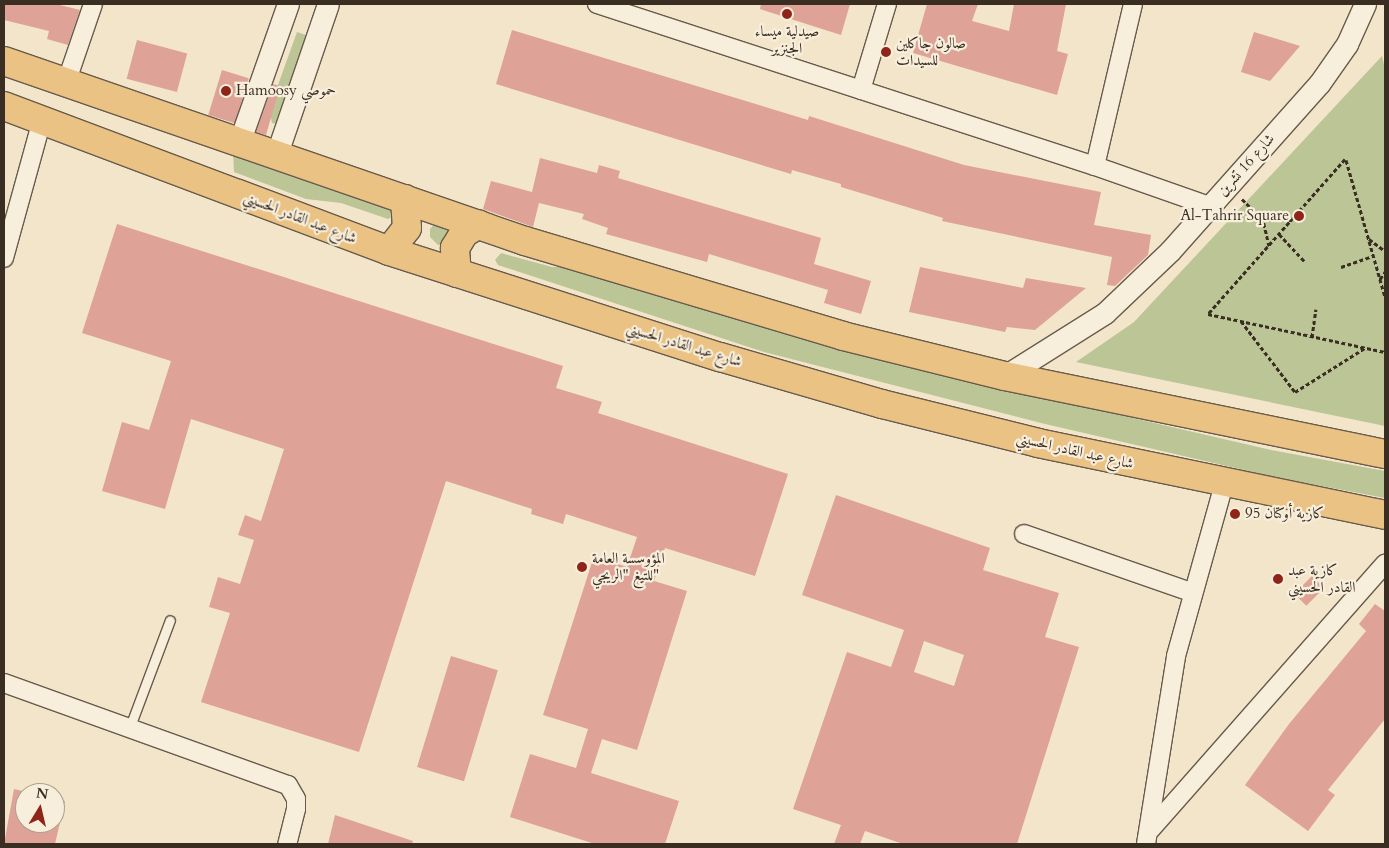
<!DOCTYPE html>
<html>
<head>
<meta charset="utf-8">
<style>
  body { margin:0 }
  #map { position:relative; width:1389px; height:848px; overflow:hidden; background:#f3e5c9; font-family:Cardo,Amiri,serif }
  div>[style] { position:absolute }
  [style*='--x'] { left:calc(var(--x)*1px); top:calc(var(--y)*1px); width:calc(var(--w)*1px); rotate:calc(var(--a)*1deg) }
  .green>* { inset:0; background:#bbc596 }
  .building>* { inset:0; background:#dea297; transform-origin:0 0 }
  .path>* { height:3px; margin-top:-1.5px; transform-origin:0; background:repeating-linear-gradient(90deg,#3a2d22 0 4px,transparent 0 6.5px) }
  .roads { filter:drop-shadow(1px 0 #685b4c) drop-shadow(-1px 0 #685b4c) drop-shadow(0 1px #685b4c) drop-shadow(0 -1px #685b4c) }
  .service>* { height:9px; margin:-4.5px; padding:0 4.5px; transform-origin:4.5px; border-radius:4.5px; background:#f7eedc }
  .minor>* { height:18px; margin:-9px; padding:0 9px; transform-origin:9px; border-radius:9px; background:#f7eedc }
  .tertiary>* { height:21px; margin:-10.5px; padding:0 10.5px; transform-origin:10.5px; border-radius:10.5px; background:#f7eedc }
  .primary>* { height:28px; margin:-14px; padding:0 14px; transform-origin:14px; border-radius:14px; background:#eac284 }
  .dots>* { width:14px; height:14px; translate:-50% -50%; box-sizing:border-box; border:2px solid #f7eedc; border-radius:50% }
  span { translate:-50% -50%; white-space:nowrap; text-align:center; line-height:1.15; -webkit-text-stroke:4.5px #f7eedc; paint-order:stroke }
  .poi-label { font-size:15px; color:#3a2d22 }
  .left { translate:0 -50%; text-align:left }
  .right { translate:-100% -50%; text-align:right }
  .street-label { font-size:15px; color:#3a2d22 }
  .frame { position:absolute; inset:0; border:5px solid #3a2d22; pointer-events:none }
  .north { position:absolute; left:15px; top:783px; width:50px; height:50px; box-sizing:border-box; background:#f7eedc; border:1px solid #aba192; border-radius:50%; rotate:9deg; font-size:14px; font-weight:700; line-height:20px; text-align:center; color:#3a2d22 }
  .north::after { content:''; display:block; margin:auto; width:18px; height:22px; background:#8f2418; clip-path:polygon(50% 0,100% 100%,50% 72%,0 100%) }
</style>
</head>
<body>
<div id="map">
  <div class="green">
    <i style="clip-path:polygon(297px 32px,312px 37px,278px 124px,272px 123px,269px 110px)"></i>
    <i style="clip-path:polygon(1382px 56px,1385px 69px,1385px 426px,1076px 362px,1134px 322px)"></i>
    <i style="clip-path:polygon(233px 151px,392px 208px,392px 217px,388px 219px,341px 203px,306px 199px,234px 172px)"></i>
    <i style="clip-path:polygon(435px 223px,451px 228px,446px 244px,438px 245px,430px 237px,430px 229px)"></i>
    <i style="clip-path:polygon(501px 253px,552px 267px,576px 267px,754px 325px,977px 382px,1271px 450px,1385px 471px,1385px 498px,1274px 477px,1041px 423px,764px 352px,498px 265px,495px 260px)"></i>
  </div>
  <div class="building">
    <i style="clip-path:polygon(4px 4px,56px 4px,80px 10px,68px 45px,47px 39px,49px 31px,4px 20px)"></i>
    <i style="clip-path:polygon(761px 4px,850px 4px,841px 35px,760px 9px)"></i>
    <i style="clip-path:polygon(927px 4px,978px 4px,972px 21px,1009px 31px,1014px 4px,1066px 4px,1057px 51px,1068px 54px,1057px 95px,913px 53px)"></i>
    <i style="clip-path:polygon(512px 30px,808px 120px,809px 116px,964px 165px,1101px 192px,1094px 225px,1151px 235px,1148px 255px,1115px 286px,1107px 285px,1112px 257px,942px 221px,943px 218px,841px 187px,841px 184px,792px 170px,791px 174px,496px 84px)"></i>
    <i style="clip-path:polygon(1254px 32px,1300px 46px,1270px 81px,1241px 72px)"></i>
    <i style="left:137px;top:40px;width:52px;height:40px;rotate:15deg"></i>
    <i style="left:222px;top:70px;width:28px;height:47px;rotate:17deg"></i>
    <i style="clip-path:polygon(273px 84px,280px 86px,266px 135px,256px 132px)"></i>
    <i style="clip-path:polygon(540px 158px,597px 173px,599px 165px,620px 171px,618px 178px,821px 238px,814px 264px,871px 281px,861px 314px,824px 303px,828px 290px,709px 254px,707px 262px,606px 234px,608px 228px,582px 219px,584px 214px,539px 203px,533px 227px,483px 209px,491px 181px,532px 192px)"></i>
    <i style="clip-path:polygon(117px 224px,563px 366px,556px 388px,602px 402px,598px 413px,788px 474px,755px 576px,665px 548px,654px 581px,687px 591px,637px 750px,602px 739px,591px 773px,679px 801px,665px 844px,595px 844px,510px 817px,530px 754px,576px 768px,588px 729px,543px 715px,594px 556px,627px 567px,637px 537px,566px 514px,563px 524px,531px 514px,532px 509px,446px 481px,359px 752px,201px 702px,230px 613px,209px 607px,218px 577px,240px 584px,254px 540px,238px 535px,245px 515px,261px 521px,284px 449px,191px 419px,165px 509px,102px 491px,122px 422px,149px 430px,171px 361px,82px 333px)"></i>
    <i style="clip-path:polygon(920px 267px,1023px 288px,1026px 278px,1086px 288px,1035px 330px,1007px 327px,1005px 332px,909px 312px)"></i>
    <i style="clip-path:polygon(evenodd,836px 495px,990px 548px,983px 570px,1059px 593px,1045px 637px,1079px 647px,1017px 844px,903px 844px,865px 831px,860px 844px,834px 844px,841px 825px,793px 809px,847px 652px,891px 667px,904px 630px,802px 595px,836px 495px,924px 641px,964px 655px,954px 686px,914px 672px,924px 641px)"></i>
    <i style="left:1312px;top:576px;width:17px;height:25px;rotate:45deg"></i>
    <i style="clip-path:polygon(1375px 604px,1385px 611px,1385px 719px,1328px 790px,1335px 795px,1308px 831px,1245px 785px,1289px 724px,1366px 631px,1359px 624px)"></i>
    <i style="left:451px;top:656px;width:49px;height:116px;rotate:17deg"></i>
    <i style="clip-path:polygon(14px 789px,31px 793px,25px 793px,25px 823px,55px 823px,55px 799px,65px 801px,55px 844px,4px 844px)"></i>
    <i style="clip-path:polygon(335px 815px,413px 841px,412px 844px,328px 844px)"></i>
  </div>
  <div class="path">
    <i style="--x:1345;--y:159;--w:207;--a:131.5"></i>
    <i style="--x:1208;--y:314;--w:181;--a:12.1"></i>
    <i style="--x:1346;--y:160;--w:142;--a:74.1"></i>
    <i style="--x:1242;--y:199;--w:30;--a:45"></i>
    <i style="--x:1279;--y:234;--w:37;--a:47"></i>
    <i style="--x:1369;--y:239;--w:20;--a:37"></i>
    <i style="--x:1269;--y:246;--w:27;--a:-103"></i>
    <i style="--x:1263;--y:220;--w:28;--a:0"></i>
    <i style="--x:1341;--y:267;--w:34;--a:-19"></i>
    <i style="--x:1380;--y:279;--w:9;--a:-54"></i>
    <i style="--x:1241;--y:321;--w:89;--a:52.7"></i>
    <i style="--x:1295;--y:392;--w:83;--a:-32.2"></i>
    <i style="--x:1312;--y:337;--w:28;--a:-82"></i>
  </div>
  <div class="roads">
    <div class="service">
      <i style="--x:129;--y:729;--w:116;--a:-69.4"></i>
    </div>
    <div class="minor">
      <i style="--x:597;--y:4;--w:524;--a:18.02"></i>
      <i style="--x:1095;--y:166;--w:121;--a:19.3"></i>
      <i style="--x:66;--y:83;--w:83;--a:-71.1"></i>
      <i style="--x:861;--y:90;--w:90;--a:-73.2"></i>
      <i style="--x:1095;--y:166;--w:166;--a:-76.8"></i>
      <i style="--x:4;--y:258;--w:143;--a:-74.6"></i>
      <i style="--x:1024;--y:534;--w:179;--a:19.2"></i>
      <i style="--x:4;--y:683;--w:302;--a:19.8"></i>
      <i style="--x:288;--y:785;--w:16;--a:60"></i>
      <i style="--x:296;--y:799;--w:10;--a:90"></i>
      <i style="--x:296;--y:809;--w:36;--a:104"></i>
      <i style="--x:1151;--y:829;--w:354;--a:-48.6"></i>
      <i style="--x:1146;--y:844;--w:190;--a:-80.9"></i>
      <i style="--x:1176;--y:656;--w:179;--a:-74.4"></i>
    </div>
    <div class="tertiary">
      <i style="--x:240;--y:140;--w:144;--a:-70.6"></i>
      <i style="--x:277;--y:153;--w:157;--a:-71.1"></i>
      <i style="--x:1005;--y:376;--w:118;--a:-32.2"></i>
      <i style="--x:1105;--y:313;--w:90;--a:-43.6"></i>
      <i style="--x:1170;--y:251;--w:224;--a:-48.3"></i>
      <i style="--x:1319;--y:84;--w:49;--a:-55"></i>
      <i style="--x:1347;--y:44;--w:44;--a:-65.8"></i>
    </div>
    <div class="primary">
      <i style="--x:4;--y:61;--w:551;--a:19.06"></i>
      <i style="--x:525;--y:241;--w:332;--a:16.6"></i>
      <i style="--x:843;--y:336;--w:167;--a:13.9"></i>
      <i style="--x:1005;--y:376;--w:388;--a:11.6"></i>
      <i style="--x:4;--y:106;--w:411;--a:20.6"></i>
      <i style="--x:389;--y:251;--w:348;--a:17.8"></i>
      <i style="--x:720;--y:357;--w:169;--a:16.2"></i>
      <i style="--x:882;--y:404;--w:161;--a:14"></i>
      <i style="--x:1038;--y:443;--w:354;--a:11.7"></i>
      <i style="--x:389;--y:251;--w:29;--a:-52"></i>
      <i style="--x:407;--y:228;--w:29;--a:-94"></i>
      <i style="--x:457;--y:273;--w:25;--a:-95"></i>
      <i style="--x:455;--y:248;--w:17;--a:-59"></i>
      <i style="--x:464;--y:233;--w:17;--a:-31"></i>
    </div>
  </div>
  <div class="dots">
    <i style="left:787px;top:14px;background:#8f2418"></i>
    <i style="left:886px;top:52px;background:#8f2418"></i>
    <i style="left:226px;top:91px;background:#8f2418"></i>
    <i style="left:1299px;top:216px;background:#8f2418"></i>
    <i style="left:1235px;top:514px;background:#8f2418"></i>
    <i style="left:582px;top:567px;background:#8f2418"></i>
    <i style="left:1278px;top:579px;background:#8f2418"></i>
  </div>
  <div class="poi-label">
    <span style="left:787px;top:40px">صيدلية ميساء<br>الجنزير</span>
    <span class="left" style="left:896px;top:52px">صالون جاكلين<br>للسيدات</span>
    <span class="left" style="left:236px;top:91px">Hamoosy حموصي</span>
    <span class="right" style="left:1289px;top:216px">Al-Tahrir Square</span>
    <span class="left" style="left:1245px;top:514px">كازية أوكتان 95</span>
    <span class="left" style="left:592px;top:567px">المؤوسسة العامة<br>للتيغ "الريجي"</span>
    <span class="left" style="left:1288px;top:579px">كازية عبد<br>القادر الحسيني</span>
  </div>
  <div class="street-label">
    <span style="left:1246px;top:165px;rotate:-48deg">شارع 16 تشرين</span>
    <span style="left:300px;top:218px;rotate:21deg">شارع عبد القادر الحسيني</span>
    <span style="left:684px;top:345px;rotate:17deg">شارع عبد القادر الحسيني</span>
    <span style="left:1075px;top:451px;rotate:13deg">شارع عبد القادر الحسيني</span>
  </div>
  <div class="frame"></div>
  <div class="north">N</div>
</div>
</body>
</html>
